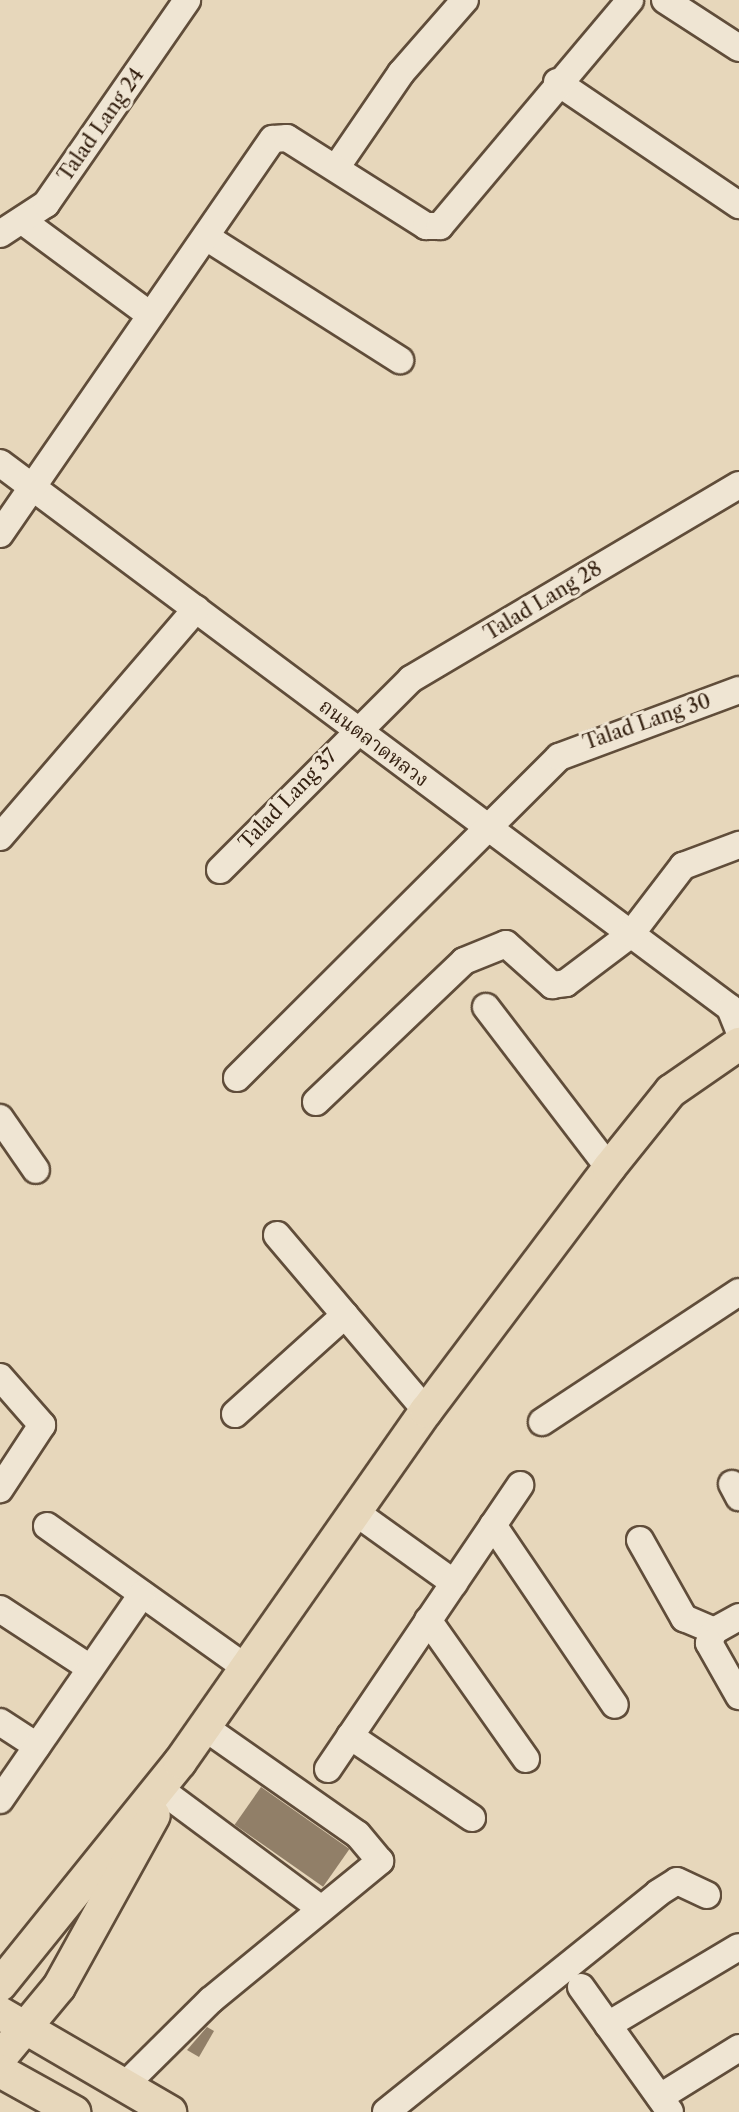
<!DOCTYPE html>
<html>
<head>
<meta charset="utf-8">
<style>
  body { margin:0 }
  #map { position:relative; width:739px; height:2112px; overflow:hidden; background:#e7d7bb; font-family:"Libre Caslon Text","Noto Serif Thai",serif }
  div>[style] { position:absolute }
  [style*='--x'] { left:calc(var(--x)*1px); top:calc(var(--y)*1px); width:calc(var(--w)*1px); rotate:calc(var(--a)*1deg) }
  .building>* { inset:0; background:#917f68; transform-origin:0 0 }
  .roads { filter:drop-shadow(2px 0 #604d3a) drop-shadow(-2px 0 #604d3a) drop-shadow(0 2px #604d3a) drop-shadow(0 -2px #604d3a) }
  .minor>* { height:26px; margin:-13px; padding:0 13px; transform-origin:13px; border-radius:13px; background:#efe5d3 }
  .major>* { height:32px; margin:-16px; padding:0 16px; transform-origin:16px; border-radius:16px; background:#e7d7bb }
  span { translate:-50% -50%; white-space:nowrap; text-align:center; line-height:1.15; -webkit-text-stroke:6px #efe5d3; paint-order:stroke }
  .street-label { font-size:20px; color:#331f0f }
</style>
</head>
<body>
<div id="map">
  <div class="building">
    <i style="left:261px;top:1787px;width:108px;height:46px;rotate:35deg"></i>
    <i style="clip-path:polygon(207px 2027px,214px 2031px,199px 2057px,187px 2050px)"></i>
  </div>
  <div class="roads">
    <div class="minor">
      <i style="--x:665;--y:0;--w:88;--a:33"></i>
      <i style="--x:557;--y:82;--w:220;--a:34.1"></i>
      <i style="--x:336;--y:168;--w:115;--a:-55.6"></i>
      <i style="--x:401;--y:73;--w:97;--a:-48.8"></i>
      <i style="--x:24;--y:222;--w:155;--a:36.4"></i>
      <i style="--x:0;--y:234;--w:55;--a:-33.1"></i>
      <i style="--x:46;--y:204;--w:248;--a:-55.3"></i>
      <i style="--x:206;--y:237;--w:230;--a:32.4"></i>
      <i style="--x:0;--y:463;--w:911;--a:36.74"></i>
      <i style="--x:730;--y:1008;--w:24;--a:68"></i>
      <i style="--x:0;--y:534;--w:480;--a:-55.4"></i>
      <i style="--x:273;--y:139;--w:14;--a:-4"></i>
      <i style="--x:287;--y:138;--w:165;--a:32.3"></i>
      <i style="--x:426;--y:226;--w:14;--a:0"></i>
      <i style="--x:440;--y:226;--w:295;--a:-49.9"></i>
      <i style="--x:0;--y:837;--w:301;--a:-49.3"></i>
      <i style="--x:220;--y:870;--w:270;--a:-45"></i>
      <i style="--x:411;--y:679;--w:381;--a:-30.6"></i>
      <i style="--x:486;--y:1007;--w:203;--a:52.6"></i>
      <i style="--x:237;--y:1078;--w:455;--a:-44.9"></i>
      <i style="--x:559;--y:757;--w:192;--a:-20.4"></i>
      <i style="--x:316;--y:1102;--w:204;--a:-43.6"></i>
      <i style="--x:464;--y:961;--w:45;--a:-22"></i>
      <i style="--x:506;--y:944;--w:62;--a:41.7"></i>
      <i style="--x:552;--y:985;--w:14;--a:-8"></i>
      <i style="--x:566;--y:983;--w:81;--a:-37"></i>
      <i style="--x:631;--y:934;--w:86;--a:-52.6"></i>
      <i style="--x:683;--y:866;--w:60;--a:-20.6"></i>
      <i style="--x:0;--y:1118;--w:63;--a:55.3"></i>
      <i style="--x:277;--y:1235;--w:231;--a:49.7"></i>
      <i style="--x:0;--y:1377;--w:64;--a:48.8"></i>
      <i style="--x:42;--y:1425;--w:77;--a:123.3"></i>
      <i style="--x:235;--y:1414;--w:148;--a:-42"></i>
      <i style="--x:542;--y:1422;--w:236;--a:-33.4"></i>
      <i style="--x:732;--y:1484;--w:15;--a:62"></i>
      <i style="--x:355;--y:1512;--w:122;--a:35.6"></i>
      <i style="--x:493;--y:1525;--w:217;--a:55.9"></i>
      <i style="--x:47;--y:1526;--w:244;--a:35.5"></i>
      <i style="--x:640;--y:1540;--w:90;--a:60.6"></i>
      <i style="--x:684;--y:1618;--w:33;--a:23"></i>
      <i style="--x:0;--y:1609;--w:108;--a:33.2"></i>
      <i style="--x:739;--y:1617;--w:29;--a:151"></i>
      <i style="--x:714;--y:1631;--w:13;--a:113"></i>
      <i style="--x:709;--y:1643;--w:61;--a:60.5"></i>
      <i style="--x:428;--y:1620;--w:170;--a:54.8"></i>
      <i style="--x:0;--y:1722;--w:44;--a:33"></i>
      <i style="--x:350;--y:1736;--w:147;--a:33.9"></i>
      <i style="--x:328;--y:1769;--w:343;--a:-55.9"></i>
      <i style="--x:165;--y:1793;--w:194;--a:36.6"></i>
      <i style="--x:0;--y:1800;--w:250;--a:-55.4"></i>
      <i style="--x:581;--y:1987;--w:153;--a:54.5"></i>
      <i style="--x:608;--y:2025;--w:152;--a:-30.8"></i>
      <i style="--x:124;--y:2086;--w:122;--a:-44.7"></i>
      <i style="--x:211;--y:2000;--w:219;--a:-39.4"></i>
      <i style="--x:380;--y:1861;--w:35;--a:-130"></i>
      <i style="--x:357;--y:1834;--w:187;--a:-145"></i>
      <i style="--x:660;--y:2097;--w:93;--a:-31.8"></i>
      <i style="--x:386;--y:2112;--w:349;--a:-38.8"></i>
      <i style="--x:658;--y:1893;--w:22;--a:-32"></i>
      <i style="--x:677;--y:1881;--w:33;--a:25"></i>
    </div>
    <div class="major">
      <i style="--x:0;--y:1985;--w:287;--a:-51.1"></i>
      <i style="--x:180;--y:1762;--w:429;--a:-55"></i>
      <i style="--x:426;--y:1411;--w:304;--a:-53"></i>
      <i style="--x:609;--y:1168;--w:99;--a:-51.2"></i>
      <i style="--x:671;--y:1091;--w:83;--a:-34.7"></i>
      <i style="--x:0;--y:2013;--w:197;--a:30.2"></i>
      <i style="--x:0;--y:2058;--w:92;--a:-50.3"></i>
      <i style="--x:59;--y:1987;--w:196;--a:-61.1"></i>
      <i style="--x:0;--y:2071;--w:85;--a:29"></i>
    </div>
  </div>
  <div class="street-label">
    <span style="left:101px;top:125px;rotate:-55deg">Talad Lang 24</span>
    <span style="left:543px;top:601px;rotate:-31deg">Talad Lang 28</span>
    <span style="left:647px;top:722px;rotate:-19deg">Talad Lang 30</span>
    <span style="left:374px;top:743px;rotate:37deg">ถนนตลาดหลวง</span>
    <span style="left:288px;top:799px;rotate:-46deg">Talad Lang 37</span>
  </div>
</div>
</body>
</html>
